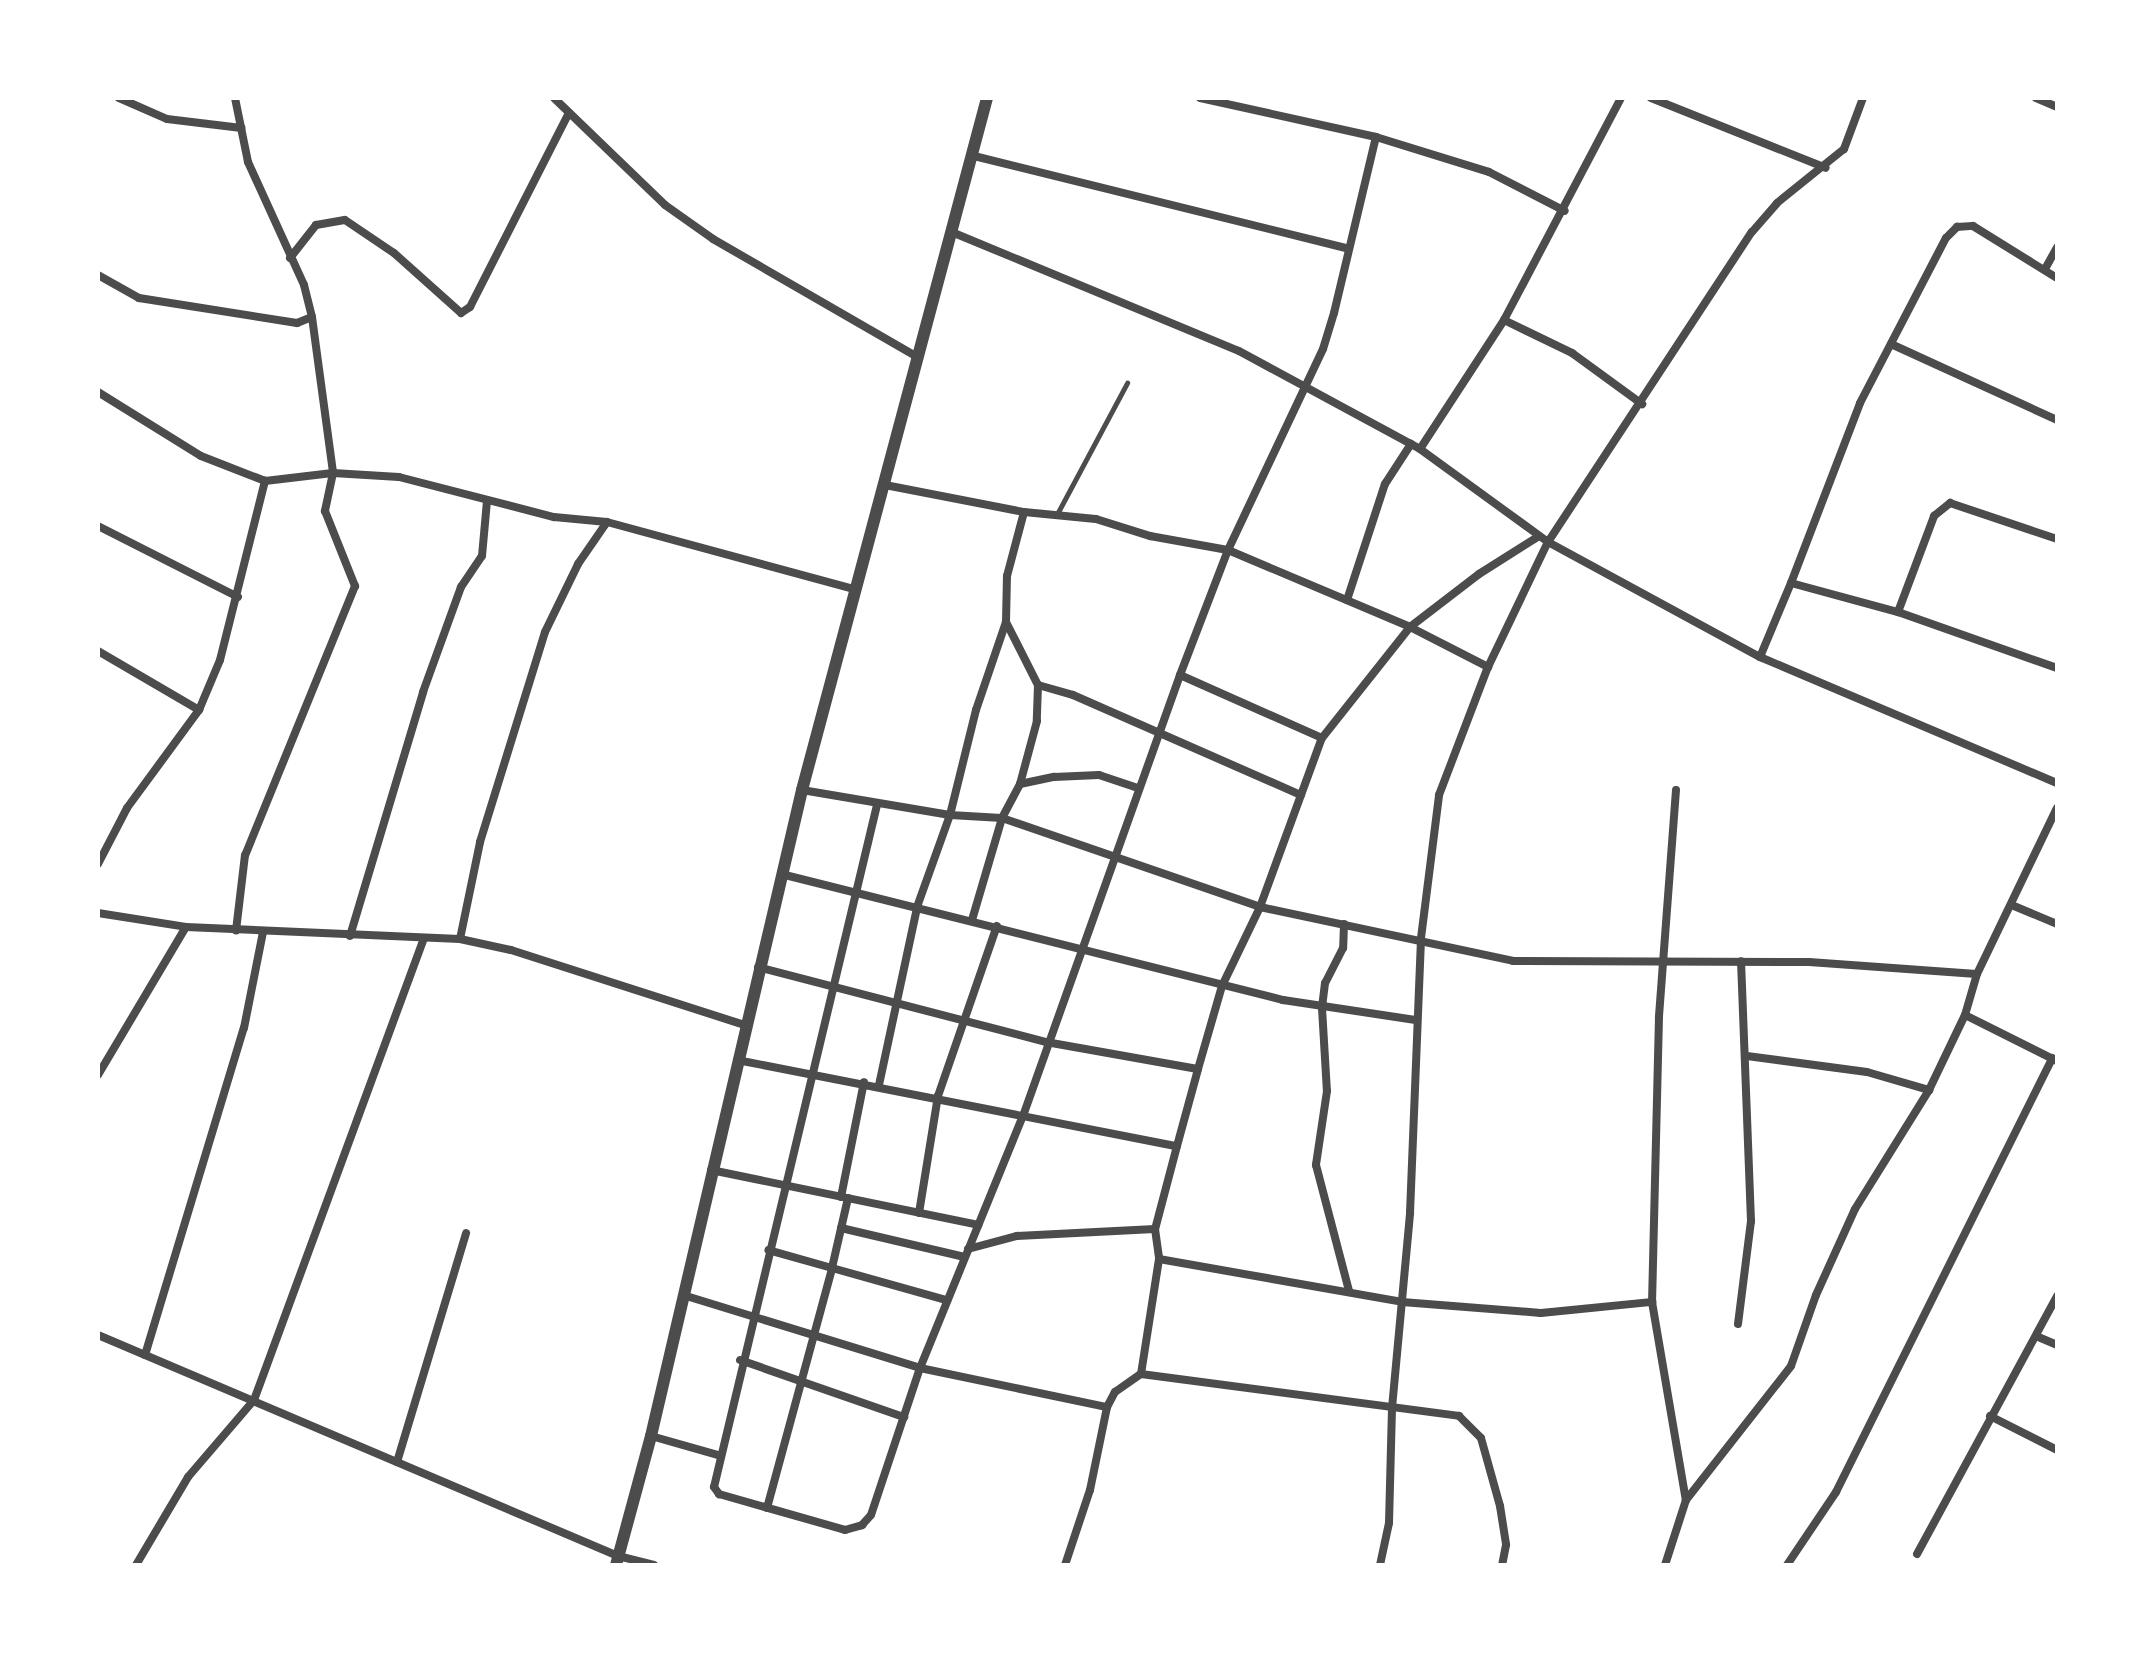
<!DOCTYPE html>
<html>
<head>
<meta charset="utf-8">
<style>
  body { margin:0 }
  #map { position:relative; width:2155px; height:1663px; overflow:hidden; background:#fff; font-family:Cabin,sans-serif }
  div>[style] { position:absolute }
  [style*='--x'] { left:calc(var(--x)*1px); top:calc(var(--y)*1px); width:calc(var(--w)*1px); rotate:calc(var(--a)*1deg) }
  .service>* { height:5px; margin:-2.5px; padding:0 2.5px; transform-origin:2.5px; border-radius:2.5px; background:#4c4c4c }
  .minor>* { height:8px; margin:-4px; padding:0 4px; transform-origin:4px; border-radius:4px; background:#4c4c4c }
  .tertiary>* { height:12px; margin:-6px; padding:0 6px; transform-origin:6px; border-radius:6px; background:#4c4c4c }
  span { translate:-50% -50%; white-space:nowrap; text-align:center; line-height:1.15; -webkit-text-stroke:7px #fff; paint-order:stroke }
  .frame { position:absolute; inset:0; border:100px solid #fff; pointer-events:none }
</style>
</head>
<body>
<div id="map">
  <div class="service">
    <i style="--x:1057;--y:514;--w:149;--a:-61.9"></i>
  </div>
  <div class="minor">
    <i style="--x:119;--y:98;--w:52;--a:23.6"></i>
    <i style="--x:167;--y:119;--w:75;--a:6.9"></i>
    <i style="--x:235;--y:98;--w:65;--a:78.5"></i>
    <i style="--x:248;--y:162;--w:135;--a:65.5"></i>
    <i style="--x:304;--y:285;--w:33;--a:76"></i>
    <i style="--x:312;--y:317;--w:157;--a:82.3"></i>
    <i style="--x:333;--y:473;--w:39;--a:102"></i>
    <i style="--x:325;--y:511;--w:81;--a:68.2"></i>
    <i style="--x:355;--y:586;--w:291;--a:112.2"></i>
    <i style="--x:245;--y:855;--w:76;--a:96.8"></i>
    <i style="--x:554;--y:98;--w:154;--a:43.9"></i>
    <i style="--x:665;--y:205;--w:59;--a:35.3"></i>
    <i style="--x:713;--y:239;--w:238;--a:30"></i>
    <i style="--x:1651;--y:98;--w:188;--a:21.8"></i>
    <i style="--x:2036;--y:98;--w:23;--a:23"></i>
    <i style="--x:1376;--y:137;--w:118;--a:17.2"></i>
    <i style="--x:1489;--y:172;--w:85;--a:27.2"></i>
    <i style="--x:974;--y:156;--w:383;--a:13.9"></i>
    <i style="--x:954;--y:233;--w:308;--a:22.5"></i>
    <i style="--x:1239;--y:351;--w:206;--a:28.4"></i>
    <i style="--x:1420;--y:449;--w:158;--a:36"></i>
    <i style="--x:1548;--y:542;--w:241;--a:28.5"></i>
    <i style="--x:1760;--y:657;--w:323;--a:23"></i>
    <i style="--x:290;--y:258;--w:42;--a:-51.8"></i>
    <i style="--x:316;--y:225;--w:29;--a:-10"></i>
    <i style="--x:345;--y:220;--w:59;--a:34"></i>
    <i style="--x:394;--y:253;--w:90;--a:41.8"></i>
    <i style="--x:461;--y:313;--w:11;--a:-34"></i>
    <i style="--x:470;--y:307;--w:218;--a:-63"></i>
    <i style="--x:2045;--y:269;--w:25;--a:-61"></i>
    <i style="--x:98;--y:275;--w:47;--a:29.3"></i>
    <i style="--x:139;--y:298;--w:160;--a:9"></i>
    <i style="--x:297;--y:323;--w:16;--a:-22"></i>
    <i style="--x:1504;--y:320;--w:76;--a:25.9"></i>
    <i style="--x:1572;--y:353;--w:87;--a:36.1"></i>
    <i style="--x:1891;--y:344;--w:183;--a:24.6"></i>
    <i style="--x:98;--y:392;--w:121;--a:31.9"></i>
    <i style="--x:201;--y:456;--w:69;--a:21.3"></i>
    <i style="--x:1420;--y:449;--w:154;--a:-56.9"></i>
    <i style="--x:1504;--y:320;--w:251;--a:-62.2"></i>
    <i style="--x:885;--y:485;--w:142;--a:11"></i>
    <i style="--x:1024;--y:512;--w:72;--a:5.6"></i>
    <i style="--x:1096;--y:519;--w:57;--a:17.5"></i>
    <i style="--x:1150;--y:536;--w:79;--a:10.2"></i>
    <i style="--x:1228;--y:550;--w:198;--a:22.9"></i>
    <i style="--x:1410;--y:627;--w:87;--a:-37.5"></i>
    <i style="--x:1479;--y:574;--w:71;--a:-32.3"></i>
    <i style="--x:98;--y:526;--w:157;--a:26.9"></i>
    <i style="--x:1791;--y:583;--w:193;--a:-69"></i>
    <i style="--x:1860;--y:403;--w:186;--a:-62.5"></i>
    <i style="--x:1946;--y:238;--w:16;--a:-45"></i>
    <i style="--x:1957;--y:227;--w:16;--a:-4"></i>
    <i style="--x:1973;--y:226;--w:99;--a:31.8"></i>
    <i style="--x:1347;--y:600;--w:122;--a:-71.9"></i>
    <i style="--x:1385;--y:484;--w:48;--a:-57"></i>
    <i style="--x:1898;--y:612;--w:103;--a:-69.4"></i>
    <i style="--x:1934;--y:516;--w:21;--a:-39"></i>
    <i style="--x:1950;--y:503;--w:113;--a:18.6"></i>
    <i style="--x:1006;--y:622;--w:71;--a:63.1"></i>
    <i style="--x:1038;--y:685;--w:36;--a:92"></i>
    <i style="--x:1037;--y:721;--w:65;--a:105.1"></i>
    <i style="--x:98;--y:651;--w:117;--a:30.3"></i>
    <i style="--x:1760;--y:657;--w:80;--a:-67.3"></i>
    <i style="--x:1791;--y:583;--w:111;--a:15.2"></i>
    <i style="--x:1898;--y:612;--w:169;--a:19.4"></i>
    <i style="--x:1180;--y:675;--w:155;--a:23.9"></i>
    <i style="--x:1038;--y:685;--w:36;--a:16"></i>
    <i style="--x:1073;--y:695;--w:249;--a:23.7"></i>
    <i style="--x:802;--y:790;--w:150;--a:9.6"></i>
    <i style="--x:950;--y:815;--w:108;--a:-76.1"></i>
    <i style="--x:976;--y:710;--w:93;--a:-71.2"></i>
    <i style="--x:1006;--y:622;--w:46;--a:-88.8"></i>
    <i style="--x:1007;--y:576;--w:66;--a:-75.1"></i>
    <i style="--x:1676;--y:790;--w:228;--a:94.3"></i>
    <i style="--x:1659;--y:1017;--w:285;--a:91.4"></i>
    <i style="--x:1652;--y:1302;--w:201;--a:80.3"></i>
    <i style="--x:877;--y:805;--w:701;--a:103.44"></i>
    <i style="--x:714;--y:1487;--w:9;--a:54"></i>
    <i style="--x:719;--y:1494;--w:131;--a:15.9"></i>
    <i style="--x:845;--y:1530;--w:18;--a:-16"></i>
    <i style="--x:862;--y:1525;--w:13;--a:-48"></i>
    <i style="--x:871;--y:1515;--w:155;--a:-71.6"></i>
    <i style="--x:920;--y:1368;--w:272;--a:-67.8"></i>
    <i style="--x:1023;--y:1116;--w:468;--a:-70.4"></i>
    <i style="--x:1180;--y:675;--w:134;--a:-69"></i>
    <i style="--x:1228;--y:550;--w:222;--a:-64.7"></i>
    <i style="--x:1323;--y:349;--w:38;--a:-73"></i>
    <i style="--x:1334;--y:313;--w:181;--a:-76.6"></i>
    <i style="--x:1376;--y:137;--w:180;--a:-167.5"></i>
    <i style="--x:98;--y:864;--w:63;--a:-62.6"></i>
    <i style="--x:127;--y:808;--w:122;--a:-53.7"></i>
    <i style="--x:199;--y:710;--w:54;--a:-67.2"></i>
    <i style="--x:220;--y:660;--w:185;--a:-75.9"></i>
    <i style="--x:265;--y:481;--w:68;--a:-6.7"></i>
    <i style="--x:333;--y:473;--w:66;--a:3.5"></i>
    <i style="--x:399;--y:477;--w:160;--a:14.5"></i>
    <i style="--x:554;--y:517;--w:53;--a:5.4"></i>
    <i style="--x:607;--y:522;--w:259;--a:15.2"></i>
    <i style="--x:781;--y:874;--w:518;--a:14.09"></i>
    <i style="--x:1283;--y:1000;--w:134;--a:8.6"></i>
    <i style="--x:2014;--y:906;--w:47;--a:22.7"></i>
    <i style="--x:98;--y:913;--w:89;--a:9"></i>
    <i style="--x:186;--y:927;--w:274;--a:2.5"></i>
    <i style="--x:460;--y:939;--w:52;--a:12.2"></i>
    <i style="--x:511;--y:950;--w:245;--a:17.8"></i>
    <i style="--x:972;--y:920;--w:106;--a:-73.6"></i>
    <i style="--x:1002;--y:818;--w:273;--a:19"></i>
    <i style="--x:1260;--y:907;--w:259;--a:12"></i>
    <i style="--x:1513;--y:961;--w:296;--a:0.2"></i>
    <i style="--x:1809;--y:962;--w:168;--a:4.1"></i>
    <i style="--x:1344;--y:924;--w:24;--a:92"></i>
    <i style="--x:1343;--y:948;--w:39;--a:117"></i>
    <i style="--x:1325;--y:983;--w:25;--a:97"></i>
    <i style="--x:1322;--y:1008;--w:83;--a:86.6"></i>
    <i style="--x:1327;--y:1091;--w:75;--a:98.5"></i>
    <i style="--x:1316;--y:1165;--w:130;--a:75.3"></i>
    <i style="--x:350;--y:936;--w:255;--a:-73.3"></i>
    <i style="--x:423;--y:692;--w:112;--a:-70.1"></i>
    <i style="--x:461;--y:587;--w:37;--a:-56"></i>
    <i style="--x:482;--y:556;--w:55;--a:-84.8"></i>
    <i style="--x:460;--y:939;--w:99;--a:-78.3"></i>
    <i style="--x:480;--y:842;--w:220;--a:-72.8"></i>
    <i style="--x:545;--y:632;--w:76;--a:-64.1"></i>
    <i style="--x:578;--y:564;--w:51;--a:-55.4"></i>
    <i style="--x:758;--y:967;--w:298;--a:14.6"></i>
    <i style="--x:1046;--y:1042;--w:154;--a:10.1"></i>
    <i style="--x:1198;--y:1069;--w:86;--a:-73.9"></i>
    <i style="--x:1222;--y:986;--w:88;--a:-64.3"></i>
    <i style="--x:1260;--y:907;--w:180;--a:-69.9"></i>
    <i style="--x:1322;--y:738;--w:142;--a:-51.6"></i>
    <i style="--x:1410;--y:627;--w:88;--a:27.1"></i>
    <i style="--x:1965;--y:1015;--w:103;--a:26.6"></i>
    <i style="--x:1747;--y:1056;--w:121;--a:7.6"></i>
    <i style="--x:1867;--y:1072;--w:65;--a:16.2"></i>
    <i style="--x:737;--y:1060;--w:448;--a:11.1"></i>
    <i style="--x:1177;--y:1146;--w:86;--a:104.8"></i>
    <i style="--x:1155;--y:1229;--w:30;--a:82"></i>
    <i style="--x:98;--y:1075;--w:172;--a:-59.3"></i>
    <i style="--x:879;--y:1085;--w:182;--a:-77.9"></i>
    <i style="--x:917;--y:907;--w:98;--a:-70.3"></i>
    <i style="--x:950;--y:815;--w:52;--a:3.3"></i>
    <i style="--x:1002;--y:818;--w:38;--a:-62"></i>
    <i style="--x:1020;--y:784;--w:35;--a:-12"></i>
    <i style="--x:1054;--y:777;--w:45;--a:-2.5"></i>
    <i style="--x:1099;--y:775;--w:41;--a:18.4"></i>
    <i style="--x:1177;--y:1146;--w:80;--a:-74.7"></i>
    <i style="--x:711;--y:1170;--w:273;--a:11.6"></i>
    <i style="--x:841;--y:1197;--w:117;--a:-78.7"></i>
    <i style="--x:848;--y:1198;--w:72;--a:102.9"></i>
    <i style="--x:832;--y:1268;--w:118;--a:15.7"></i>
    <i style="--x:919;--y:1213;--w:119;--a:-80.8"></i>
    <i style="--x:938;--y:1096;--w:180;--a:-70.9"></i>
    <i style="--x:841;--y:1228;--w:127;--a:13.2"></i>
    <i style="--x:968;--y:1249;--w:51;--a:-14.9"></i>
    <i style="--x:1017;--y:1236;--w:138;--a:-2.9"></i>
    <i style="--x:683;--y:1295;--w:248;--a:17.1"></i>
    <i style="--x:920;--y:1368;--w:191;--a:11.8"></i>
    <i style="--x:1738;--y:1324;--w:104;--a:-82.8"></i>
    <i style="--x:1751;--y:1221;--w:260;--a:-92.2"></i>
    <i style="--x:98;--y:1335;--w:565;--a:23.03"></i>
    <i style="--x:618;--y:1556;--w:37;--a:14"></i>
    <i style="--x:2036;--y:1336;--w:23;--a:23"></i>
    <i style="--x:145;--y:1355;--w:342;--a:-73.2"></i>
    <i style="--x:244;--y:1028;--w:98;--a:-78.8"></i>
    <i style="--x:740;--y:1360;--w:174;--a:19.2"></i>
    <i style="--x:1141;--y:1374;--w:321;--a:7.5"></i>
    <i style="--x:1459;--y:1416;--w:31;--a:45"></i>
    <i style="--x:1481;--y:1438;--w:71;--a:74.4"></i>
    <i style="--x:1500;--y:1506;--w:39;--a:81"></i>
    <i style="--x:1506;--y:1545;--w:20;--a:101"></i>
    <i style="--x:1990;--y:1416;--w:75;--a:26.9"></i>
    <i style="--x:651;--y:1436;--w:70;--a:15.8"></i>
    <i style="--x:397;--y:1462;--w:239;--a:-73.2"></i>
    <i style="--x:767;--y:1508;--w:249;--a:-74.8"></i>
    <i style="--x:832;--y:1268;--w:66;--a:-164.3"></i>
    <i style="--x:1917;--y:1554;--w:294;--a:-61.5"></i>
    <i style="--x:136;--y:1565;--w:102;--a:-59.4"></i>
    <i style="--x:188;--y:1477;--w:101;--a:-49.4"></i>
    <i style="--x:254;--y:1400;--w:492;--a:-69.8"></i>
    <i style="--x:1065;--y:1565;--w:79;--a:-71.6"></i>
    <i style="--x:1090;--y:1490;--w:85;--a:-78.4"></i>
    <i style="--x:1107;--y:1407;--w:17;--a:-62"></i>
    <i style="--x:1115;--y:1392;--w:32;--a:-35"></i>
    <i style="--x:1141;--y:1374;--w:116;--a:-81.1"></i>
    <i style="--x:1159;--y:1259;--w:247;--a:10"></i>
    <i style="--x:1402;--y:1302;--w:139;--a:4.5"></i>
    <i style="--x:1541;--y:1313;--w:112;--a:-5.7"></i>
    <i style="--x:1380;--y:1565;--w:43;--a:-77.9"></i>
    <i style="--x:1389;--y:1523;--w:115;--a:-88.5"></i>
    <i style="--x:1392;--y:1408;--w:196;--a:-84.7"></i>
    <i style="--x:1410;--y:1213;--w:275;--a:-87.7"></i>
    <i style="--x:1421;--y:938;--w:144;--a:-82.8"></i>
    <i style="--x:1439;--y:795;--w:137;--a:-69.1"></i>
    <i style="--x:1488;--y:667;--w:139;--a:-64.4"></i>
    <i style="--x:1548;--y:542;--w:371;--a:-56.7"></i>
    <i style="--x:1752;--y:232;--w:38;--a:-49"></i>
    <i style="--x:1777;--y:203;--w:86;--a:-38.9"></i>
    <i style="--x:1844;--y:149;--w:54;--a:-69.6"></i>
    <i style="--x:1665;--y:1565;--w:68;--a:-72.1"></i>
    <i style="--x:1686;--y:1500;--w:170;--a:-51.9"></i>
    <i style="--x:1791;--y:1366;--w:75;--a:-70.6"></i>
    <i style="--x:1816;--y:1295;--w:94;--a:-65.6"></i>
    <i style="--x:1855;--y:1209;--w:140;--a:-58.1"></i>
    <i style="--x:1929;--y:1090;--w:83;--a:-64.4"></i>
    <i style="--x:1965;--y:1015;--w:43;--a:-73.7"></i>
    <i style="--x:1977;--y:974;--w:184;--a:-64.3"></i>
    <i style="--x:1787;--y:1565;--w:88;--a:-56.1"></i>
    <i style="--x:1836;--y:1492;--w:485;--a:-63.5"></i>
  </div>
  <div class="tertiary">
    <i style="--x:616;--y:1565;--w:134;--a:-74.8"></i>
    <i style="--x:651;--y:1436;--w:663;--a:-76.84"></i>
    <i style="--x:802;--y:790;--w:716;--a:-75.03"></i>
  </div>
  <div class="frame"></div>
</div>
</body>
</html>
